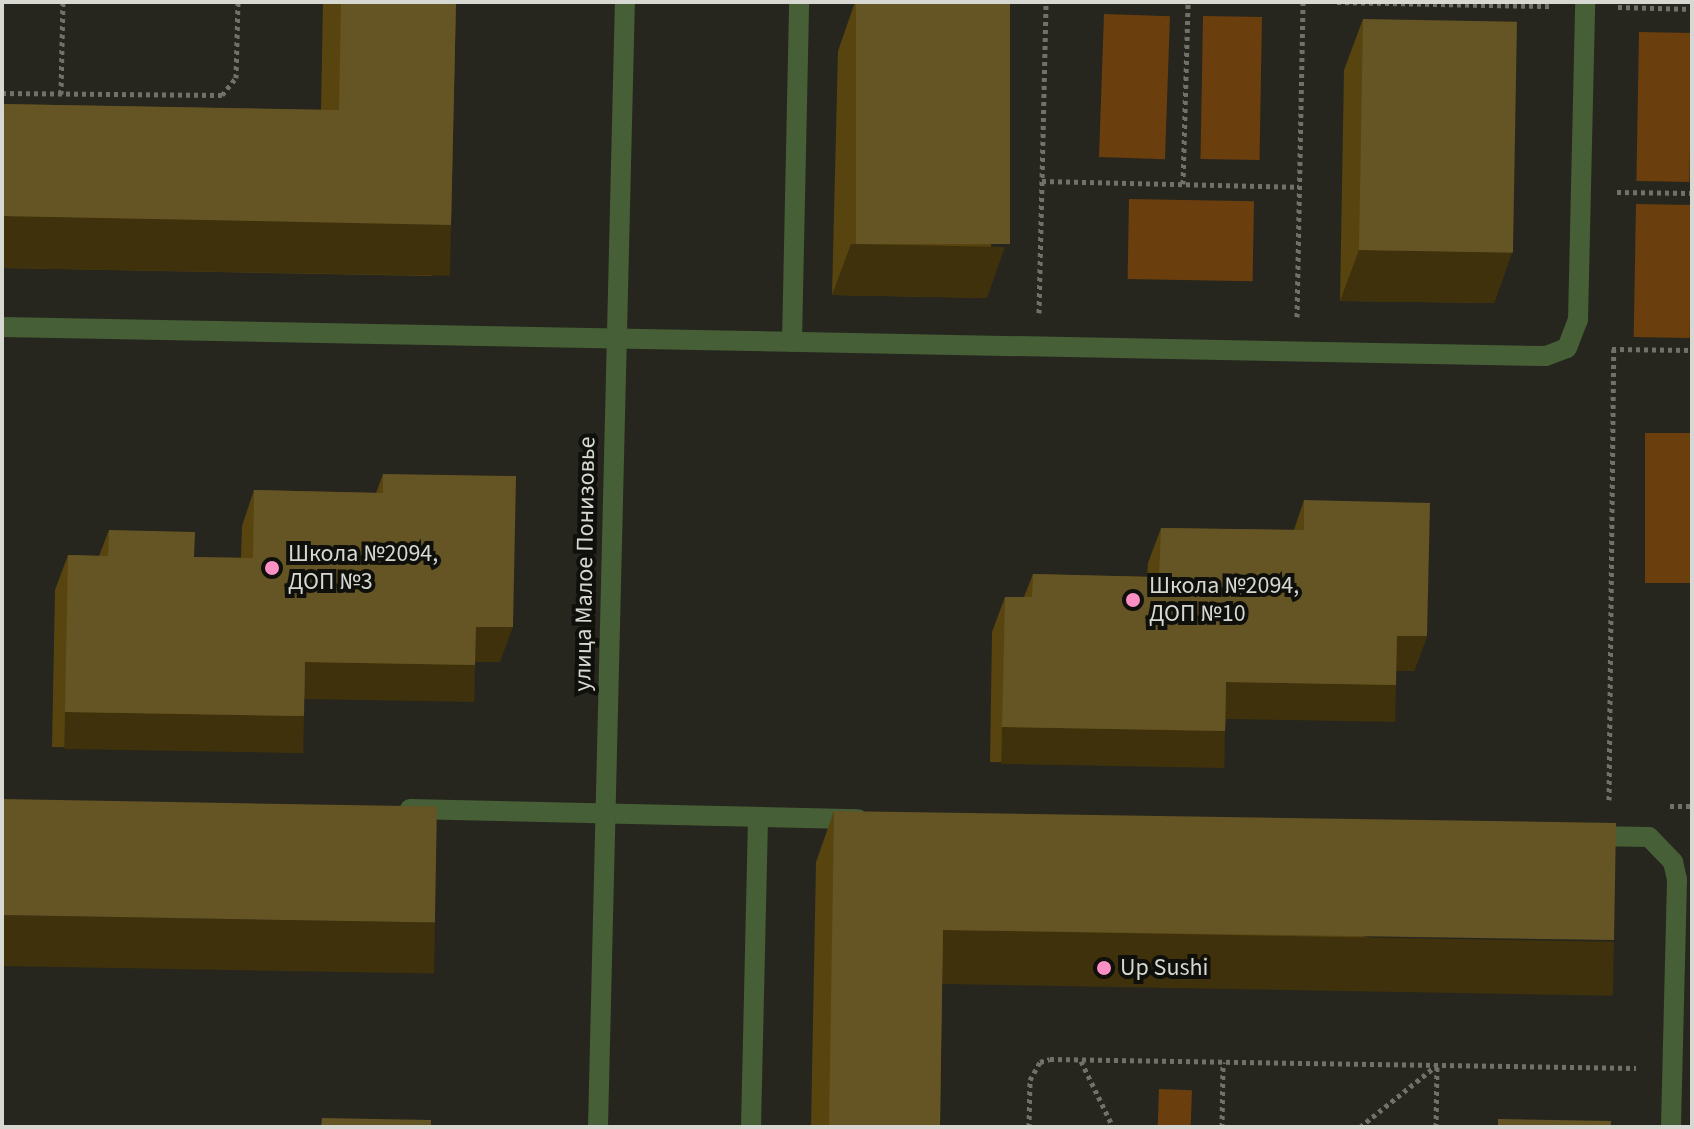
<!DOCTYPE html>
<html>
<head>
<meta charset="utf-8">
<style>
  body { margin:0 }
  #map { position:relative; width:1694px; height:1129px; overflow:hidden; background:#26261e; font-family:"Source Sans 3",sans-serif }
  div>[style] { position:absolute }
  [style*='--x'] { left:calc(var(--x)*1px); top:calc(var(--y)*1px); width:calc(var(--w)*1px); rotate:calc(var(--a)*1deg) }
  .green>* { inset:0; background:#6b3e0e; transform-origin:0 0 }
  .path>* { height:5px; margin-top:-2.5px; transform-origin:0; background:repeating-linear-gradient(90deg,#71716a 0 4px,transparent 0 8px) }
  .minor>* { height:20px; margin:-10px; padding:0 10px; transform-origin:10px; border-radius:10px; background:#465f36 }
  .wall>* { inset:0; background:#58440f }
  .shaded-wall>* { inset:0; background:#3e310c; transform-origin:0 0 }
  .building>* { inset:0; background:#655424; transform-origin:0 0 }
  .dots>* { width:22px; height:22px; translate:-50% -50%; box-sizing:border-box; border:4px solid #0f0f0b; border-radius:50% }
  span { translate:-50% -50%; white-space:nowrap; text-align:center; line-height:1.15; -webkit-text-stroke:8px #0f0f0b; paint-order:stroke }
  .poi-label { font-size:24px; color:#d8d8d3 }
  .left { translate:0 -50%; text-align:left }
  .street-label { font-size:24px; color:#d8d8d3 }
  .frame { position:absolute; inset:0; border:4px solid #d8d8d3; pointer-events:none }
</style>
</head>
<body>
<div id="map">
  <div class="green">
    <i style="left:1104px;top:14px;width:66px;height:143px;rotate:2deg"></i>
    <i style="left:1203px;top:16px;width:59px;height:143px;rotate:1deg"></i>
    <i style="left:1639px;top:32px;width:53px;height:149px;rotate:1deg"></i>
    <i style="left:1129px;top:199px;width:125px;height:80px;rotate:1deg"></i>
    <i style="left:1636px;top:204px;width:56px;height:133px;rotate:1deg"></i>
    <i style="left:1645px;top:433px;width:47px;height:150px"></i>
    <i style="left:1159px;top:1089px;width:33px;height:38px;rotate:2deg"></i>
  </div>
  <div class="path">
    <i style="--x:1337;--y:2;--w:215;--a:1.1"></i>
    <i style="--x:1618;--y:7;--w:74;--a:1.5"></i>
    <i style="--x:2;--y:93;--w:220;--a:0.5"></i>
    <i style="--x:222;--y:95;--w:22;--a:-51"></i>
    <i style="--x:236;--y:78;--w:76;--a:-88.5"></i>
    <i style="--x:61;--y:94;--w:92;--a:-88.8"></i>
    <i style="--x:1042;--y:181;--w:257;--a:1.3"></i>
    <i style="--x:1183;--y:184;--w:182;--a:-88.4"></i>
    <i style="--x:1617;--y:192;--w:75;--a:0.8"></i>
    <i style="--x:1039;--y:313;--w:311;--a:-88.7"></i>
    <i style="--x:1297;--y:317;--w:315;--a:-88.9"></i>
    <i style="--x:1612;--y:349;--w:80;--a:0.7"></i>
    <i style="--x:1609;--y:800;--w:451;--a:-89.4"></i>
    <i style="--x:1670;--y:806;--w:22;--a:0"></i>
    <i style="--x:1081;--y:1061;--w:73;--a:64.1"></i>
    <i style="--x:1029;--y:1127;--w:47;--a:-88.8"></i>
    <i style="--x:1030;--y:1080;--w:21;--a:-61"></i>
    <i style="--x:1040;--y:1062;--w:10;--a:-17"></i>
    <i style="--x:1050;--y:1059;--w:586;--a:0.88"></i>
    <i style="--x:1222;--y:1127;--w:65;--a:-89.1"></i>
    <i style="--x:1360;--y:1127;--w:99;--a:-38.8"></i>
    <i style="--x:1436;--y:1127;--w:61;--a:-89.1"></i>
  </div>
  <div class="minor">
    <i style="--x:2;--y:327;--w:1544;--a:1.08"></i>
    <i style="--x:1546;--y:356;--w:22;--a:-21"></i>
    <i style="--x:1567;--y:348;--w:30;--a:-69"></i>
    <i style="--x:1578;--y:320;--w:318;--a:-88.7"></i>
    <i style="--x:792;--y:342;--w:340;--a:-88.8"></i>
    <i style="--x:410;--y:809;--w:448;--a:1.3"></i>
    <i style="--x:1590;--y:836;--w:59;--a:1"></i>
    <i style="--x:1649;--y:837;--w:35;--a:46"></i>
    <i style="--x:1673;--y:862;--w:18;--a:77"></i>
    <i style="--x:1677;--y:880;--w:247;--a:91.4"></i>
    <i style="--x:598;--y:1127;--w:1125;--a:-88.63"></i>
    <i style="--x:751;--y:1127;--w:310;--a:-88.7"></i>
  </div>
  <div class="wall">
    <i style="clip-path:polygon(323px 2px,456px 2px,451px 225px,432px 276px,2px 268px,2px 104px,321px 110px)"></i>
    <i style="clip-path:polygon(855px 2px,1010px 2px,987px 298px,832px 295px,838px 51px)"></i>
    <i style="clip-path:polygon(1363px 19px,1512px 252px,1494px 303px,1340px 301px,1344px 70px)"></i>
    <i style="clip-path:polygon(383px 474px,500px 662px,475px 662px,462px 700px,304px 697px,291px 751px,52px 747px,55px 590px,68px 555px,99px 556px,109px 530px,194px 557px,241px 558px,242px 526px,254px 490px,376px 493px)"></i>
    <i style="clip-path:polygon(1304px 500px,1427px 636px,1414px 671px,1396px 671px,1383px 720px,1226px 717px,1225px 731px,1212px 766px,990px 762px,992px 632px,1005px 597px,1024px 597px,1033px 574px,1147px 577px,1148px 563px,1161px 528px,1294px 530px)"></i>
    <i style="clip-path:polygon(834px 811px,1596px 991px,942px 981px,940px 1127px,811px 1127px,816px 862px)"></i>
  </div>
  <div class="shaded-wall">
    <i style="left:2px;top:216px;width:449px;height:52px;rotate:1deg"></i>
    <i style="clip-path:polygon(851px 244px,1005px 247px,987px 298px,832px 295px)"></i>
    <i style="clip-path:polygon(1359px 250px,1512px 252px,1494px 303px,1340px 301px)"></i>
    <i style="clip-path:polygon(476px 627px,513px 627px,500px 662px,463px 662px)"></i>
    <i style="clip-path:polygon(1397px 636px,1427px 636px,1414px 671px,1384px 671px)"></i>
    <i style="left:305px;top:662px;width:170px;height:37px;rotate:1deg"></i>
    <i style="left:1226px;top:682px;width:170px;height:37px;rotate:1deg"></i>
    <i style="left:65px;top:712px;width:239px;height:37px;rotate:1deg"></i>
    <i style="left:1002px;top:727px;width:223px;height:37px;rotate:1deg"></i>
    <i style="left:2px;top:915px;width:433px;height:51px;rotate:1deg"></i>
    <i style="left:943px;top:930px;width:671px;height:54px;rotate:1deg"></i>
  </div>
  <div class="building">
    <i style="clip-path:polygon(341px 2px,456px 2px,451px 225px,2px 216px,2px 104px,339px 110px)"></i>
    <i style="left:856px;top:2px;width:154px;height:242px"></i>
    <i style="left:1363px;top:19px;width:154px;height:231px;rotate:1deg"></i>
    <i style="clip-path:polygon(383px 474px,516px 476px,513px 627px,476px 627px,475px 665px,305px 662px,304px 716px,65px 712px,68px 555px,108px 556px,109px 530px,195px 532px,194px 557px,253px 558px,254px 490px,383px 493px)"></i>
    <i style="clip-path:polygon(1304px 500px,1430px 503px,1427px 636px,1397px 636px,1396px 685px,1226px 682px,1225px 731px,1002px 727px,1005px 597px,1032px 597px,1033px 574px,1159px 577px,1161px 528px,1304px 530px)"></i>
    <i style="left:2px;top:799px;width:435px;height:116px;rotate:1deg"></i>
    <i style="clip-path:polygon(834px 811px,1616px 823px,1614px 940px,943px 930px,940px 1127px,829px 1127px)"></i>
    <i style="clip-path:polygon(322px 1118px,431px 1120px,431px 1127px,321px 1127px)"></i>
    <i style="left:1498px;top:1119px;width:113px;height:8px;rotate:1deg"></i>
  </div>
  <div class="dots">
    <i style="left:272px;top:568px;background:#fc8fc3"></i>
    <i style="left:1133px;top:600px;background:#fc8fc3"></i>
    <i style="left:1104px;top:968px;background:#fc8fc3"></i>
  </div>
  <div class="poi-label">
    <span class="left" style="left:288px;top:568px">Школа №2094,<br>ДОП №3</span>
    <span class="left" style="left:1149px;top:600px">Школа №2094,<br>ДОП №10</span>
    <span class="left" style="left:1120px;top:968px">Up Sushi</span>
  </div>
  <div class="street-label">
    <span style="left:585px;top:564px;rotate:-89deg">улица Малое Понизовье</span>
  </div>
  <div class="frame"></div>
</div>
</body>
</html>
